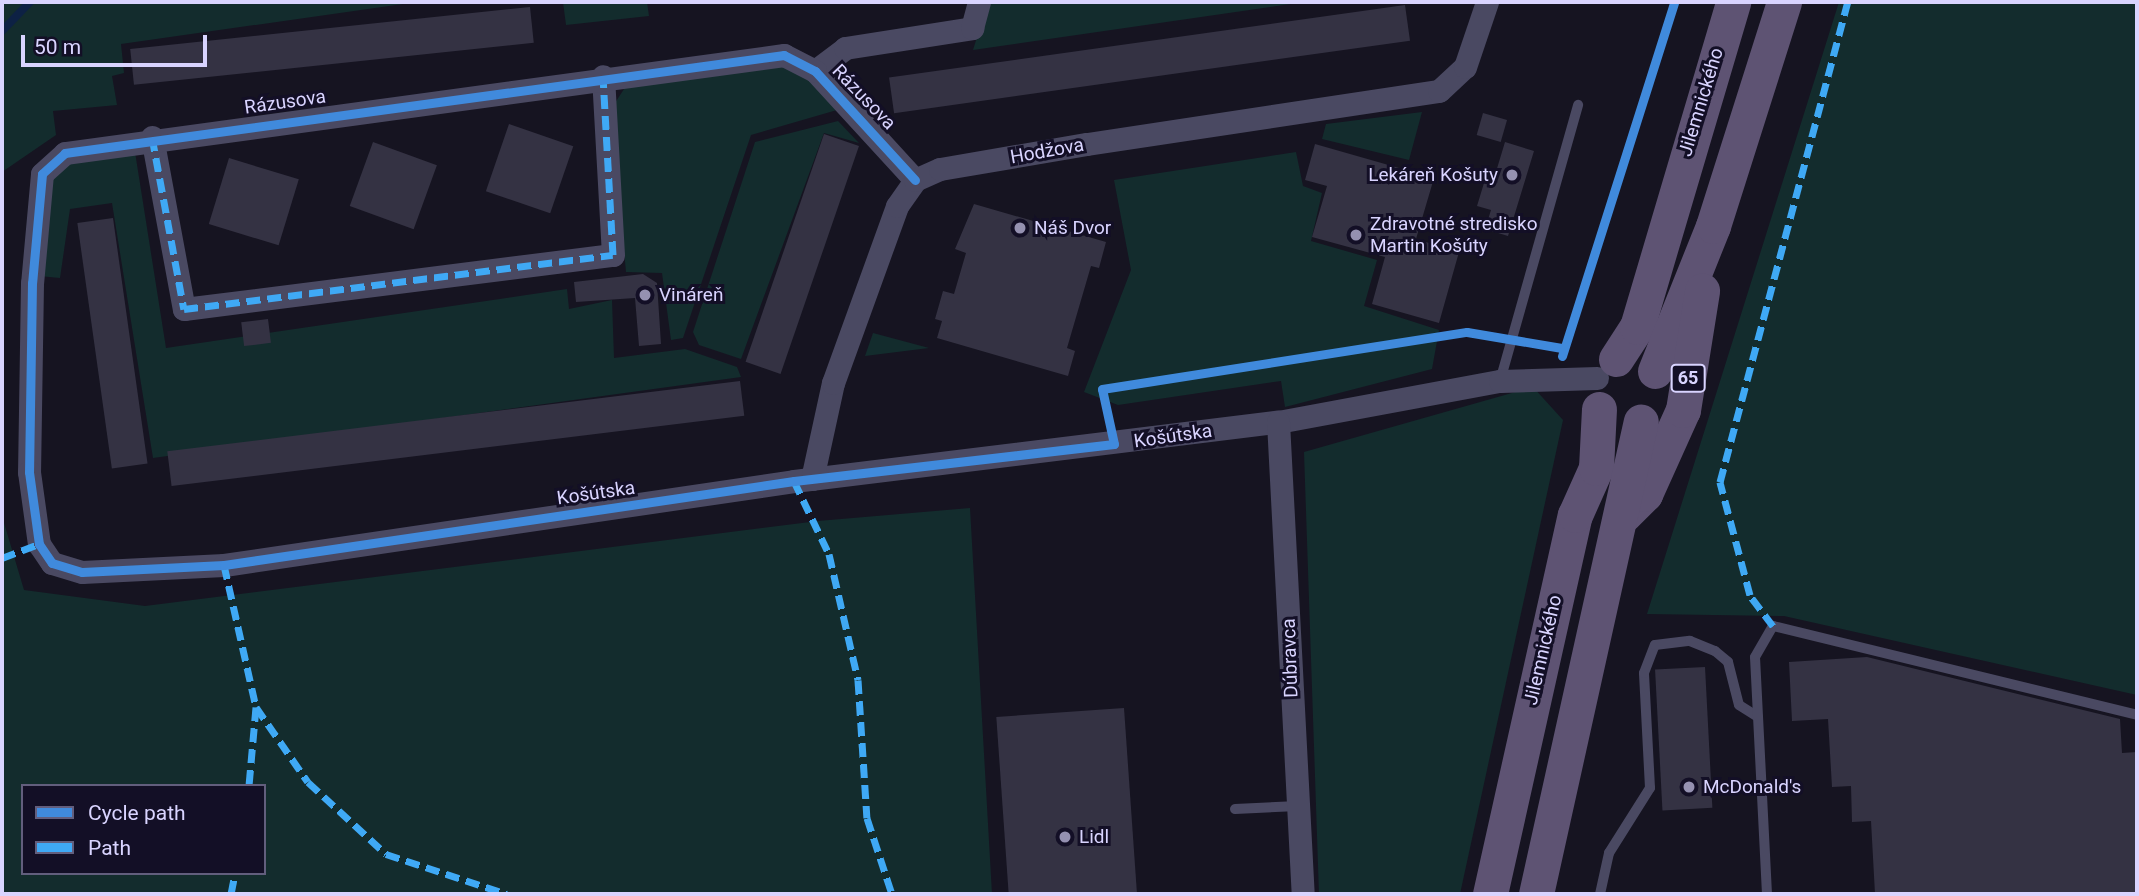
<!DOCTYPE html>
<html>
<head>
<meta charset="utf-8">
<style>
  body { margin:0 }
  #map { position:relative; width:2139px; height:896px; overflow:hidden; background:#161421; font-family:Roboto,sans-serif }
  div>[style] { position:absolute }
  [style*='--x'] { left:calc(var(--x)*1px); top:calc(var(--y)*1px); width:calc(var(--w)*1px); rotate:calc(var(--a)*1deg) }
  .green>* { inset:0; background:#132c2d }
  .stream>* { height:8px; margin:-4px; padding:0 4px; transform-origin:4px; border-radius:4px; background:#0d2144 }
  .building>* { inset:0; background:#343243; transform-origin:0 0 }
  .lane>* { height:10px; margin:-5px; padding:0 5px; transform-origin:5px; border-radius:5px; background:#4a4962 }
  .street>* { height:23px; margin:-11.5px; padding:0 11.5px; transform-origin:11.5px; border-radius:11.5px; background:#4a4962 }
  .primary>* { height:35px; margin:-17.5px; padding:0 17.5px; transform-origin:17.5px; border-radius:17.5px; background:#5e5373 }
  .quiet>* { height:7px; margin-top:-3.5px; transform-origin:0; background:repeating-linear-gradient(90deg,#3fa9f5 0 14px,transparent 0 21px) }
  .cycleway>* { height:9px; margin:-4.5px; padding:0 4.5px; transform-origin:4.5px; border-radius:4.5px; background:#408adc }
  .dots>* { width:19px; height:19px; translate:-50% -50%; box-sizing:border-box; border:4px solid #130f26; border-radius:50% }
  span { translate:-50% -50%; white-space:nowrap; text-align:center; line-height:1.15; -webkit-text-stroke:6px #130f26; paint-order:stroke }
  .shield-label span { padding:2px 5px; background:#130f26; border:2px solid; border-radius:5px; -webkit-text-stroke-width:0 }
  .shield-label { font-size:18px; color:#d9d4ff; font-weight:700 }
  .street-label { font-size:19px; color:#d9d4ff }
  .poi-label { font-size:19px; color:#d9d4ff }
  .right { translate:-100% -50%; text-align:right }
  .left { translate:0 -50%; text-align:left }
  .frame { position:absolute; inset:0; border:4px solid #d9d4ff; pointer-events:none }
  .legend { position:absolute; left:21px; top:784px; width:245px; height:91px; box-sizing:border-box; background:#130f26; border:2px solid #625e7d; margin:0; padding:9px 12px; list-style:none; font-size:21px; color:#d9d4ff }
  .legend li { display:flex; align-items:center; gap:14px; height:35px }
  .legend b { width:35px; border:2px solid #625e7d }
  .scale { position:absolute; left:21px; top:35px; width:186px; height:32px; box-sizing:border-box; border:4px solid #d9d4ff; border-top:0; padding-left:9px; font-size:21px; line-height:24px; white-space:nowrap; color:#d9d4ff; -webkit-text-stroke:5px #130f26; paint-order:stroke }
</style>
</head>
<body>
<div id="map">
  <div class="green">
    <i style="clip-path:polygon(2px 2px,417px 2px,121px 44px,124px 73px,112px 76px,117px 105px,53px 111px,56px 135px,2px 172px)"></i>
    <i style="clip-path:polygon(563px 2px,647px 2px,649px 16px,566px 25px)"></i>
    <i style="clip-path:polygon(988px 2px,1304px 2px,973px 50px)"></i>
    <i style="clip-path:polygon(1839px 2px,2137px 2px,2137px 695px,1784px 616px,1647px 614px)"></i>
    <i style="clip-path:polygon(769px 64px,796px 67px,837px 110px,751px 135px,683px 338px,671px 340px,662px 273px,626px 272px,611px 109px,626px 86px)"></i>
    <i style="clip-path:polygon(1422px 112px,1409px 160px,1322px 139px,1326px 124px)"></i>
    <i style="clip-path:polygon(838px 121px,859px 143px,824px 133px,741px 359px,699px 345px,693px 332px,755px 142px)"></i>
    <i style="clip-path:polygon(135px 152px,166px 348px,567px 289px,569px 309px,612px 300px,614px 358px,685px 349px,737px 367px,741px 377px,153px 458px,112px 203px,70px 209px,60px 278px,39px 276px,46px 177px,60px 165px)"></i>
    <i style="clip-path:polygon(1296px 152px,1303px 186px,1322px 193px,1311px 241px,1377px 260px,1364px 306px,1439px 330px,1432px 369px,1285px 407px,1281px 381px,1118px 405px,1084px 392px,1131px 270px,1114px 180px)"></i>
    <i style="clip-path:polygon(873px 333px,929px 348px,865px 356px)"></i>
    <i style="clip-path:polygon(1533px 387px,1563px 420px,1460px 894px,1319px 894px,1304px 452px)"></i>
    <i style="clip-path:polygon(evenodd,970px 508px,992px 894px,2px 894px,2px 516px,24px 590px,145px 606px,818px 521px,970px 508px,23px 786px,264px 786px,264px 873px,23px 873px,23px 786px)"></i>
  </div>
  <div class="stream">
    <i style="--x:2;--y:31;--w:40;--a:-46"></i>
  </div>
  <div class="building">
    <i style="left:1405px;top:5px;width:36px;height:521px;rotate:82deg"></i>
    <i style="left:530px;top:7px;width:36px;height:402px;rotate:84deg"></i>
    <i style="left:1483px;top:113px;width:25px;height:23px;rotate:16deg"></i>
    <i style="left:509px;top:124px;width:68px;height:71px;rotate:19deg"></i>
    <i style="left:824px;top:134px;width:37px;height:241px;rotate:19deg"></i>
    <i style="left:373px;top:142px;width:68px;height:68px;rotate:20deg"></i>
    <i style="clip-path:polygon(1505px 142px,1534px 151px,1508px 236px,1485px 229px,1491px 210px,1477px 206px,1484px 183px,1492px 185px)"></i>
    <i style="clip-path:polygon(1315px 144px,1434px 178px,1416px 239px,1459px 252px,1439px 323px,1372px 304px,1385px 257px,1312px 237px,1327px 186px,1305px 180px)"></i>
    <i style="left:229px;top:158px;width:73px;height:69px;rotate:17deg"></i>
    <i style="clip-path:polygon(974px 204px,1106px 242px,1099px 268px,1091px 266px,1067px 348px,1075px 351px,1068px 376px,937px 338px,942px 321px,935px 319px,943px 291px,954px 294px,966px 253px,955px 249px)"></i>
    <i style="left:113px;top:218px;width:248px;height:36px;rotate:82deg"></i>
    <i style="clip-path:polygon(643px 274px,657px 283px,661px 344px,639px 346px,635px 298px,576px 302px,574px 282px)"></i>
    <i style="left:268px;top:319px;width:24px;height:27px;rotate:83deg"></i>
    <i style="left:740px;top:381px;width:35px;height:577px;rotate:83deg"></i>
    <i style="clip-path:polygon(1867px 657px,2120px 719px,2122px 753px,2137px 752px,2137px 894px,1875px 894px,1871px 821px,1852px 822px,1851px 786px,1832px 787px,1828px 719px,1792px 721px,1789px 662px)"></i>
    <i style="left:1705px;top:667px;width:141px;height:50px;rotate:87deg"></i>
    <i style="left:1124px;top:708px;width:186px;height:128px;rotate:86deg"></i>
  </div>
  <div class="lane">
    <i style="--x:1500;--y:381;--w:287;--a:-74.2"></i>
    <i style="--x:1235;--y:809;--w:63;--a:-2.7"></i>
    <i style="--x:1600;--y:894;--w:42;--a:-77.6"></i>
    <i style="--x:1609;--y:853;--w:77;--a:-57.8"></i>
    <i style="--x:1650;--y:788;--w:115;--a:-93"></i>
    <i style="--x:1644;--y:673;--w:30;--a:-69"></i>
    <i style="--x:1655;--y:645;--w:35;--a:-7"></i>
    <i style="--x:1690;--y:641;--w:27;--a:22"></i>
    <i style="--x:1715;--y:651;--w:17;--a:40"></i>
    <i style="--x:1728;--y:662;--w:44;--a:75.7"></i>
    <i style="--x:1739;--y:705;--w:22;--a:32"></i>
    <i style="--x:1767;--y:894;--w:237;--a:-92.9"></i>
    <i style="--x:1755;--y:657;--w:36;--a:-60"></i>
    <i style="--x:1773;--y:626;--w:375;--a:13.7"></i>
  </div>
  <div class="street">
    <i style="--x:815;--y:71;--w:38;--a:-37"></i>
    <i style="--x:845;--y:48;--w:129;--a:-8.9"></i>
    <i style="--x:972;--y:28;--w:27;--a:-75"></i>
    <i style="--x:152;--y:137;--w:175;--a:79.5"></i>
    <i style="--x:184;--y:309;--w:432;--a:-7.2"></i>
    <i style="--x:613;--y:255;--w:179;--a:-93.2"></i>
    <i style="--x:915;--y:180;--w:148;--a:-132.5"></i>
    <i style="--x:815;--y:71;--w:35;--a:-153"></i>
    <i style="--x:784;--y:55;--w:726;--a:172.24"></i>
    <i style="--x:65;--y:153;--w:31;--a:138"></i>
    <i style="--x:42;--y:174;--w:109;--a:95.2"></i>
    <i style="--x:32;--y:283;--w:189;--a:90.9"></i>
    <i style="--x:29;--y:472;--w:73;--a:82.1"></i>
    <i style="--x:39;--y:544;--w:23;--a:56"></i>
    <i style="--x:52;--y:563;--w:31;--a:17"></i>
    <i style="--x:82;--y:572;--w:142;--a:-2.8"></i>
    <i style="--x:224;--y:565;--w:576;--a:-8.38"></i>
    <i style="--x:794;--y:481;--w:488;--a:-7"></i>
    <i style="--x:1278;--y:422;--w:226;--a:-10.5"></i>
    <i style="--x:1500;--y:381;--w:97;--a:-1.8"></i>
    <i style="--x:1278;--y:422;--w:473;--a:87"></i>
    <i style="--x:812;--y:479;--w:98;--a:-77.7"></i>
    <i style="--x:833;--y:383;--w:188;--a:-70.1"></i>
    <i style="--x:897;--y:206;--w:32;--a:-55"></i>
    <i style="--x:915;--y:180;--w:27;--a:-24"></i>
    <i style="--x:940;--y:169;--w:149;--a:-9.7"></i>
    <i style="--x:1087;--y:144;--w:356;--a:-8.6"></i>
    <i style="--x:1439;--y:91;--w:35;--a:-43"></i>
    <i style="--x:1465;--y:67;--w:69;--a:-71.3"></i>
  </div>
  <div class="primary">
    <i style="--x:1616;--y:359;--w:38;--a:-57"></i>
    <i style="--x:1637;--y:327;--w:339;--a:-73.5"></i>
    <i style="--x:1655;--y:371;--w:156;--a:-68.2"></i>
    <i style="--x:1713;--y:226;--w:235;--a:-72.4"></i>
    <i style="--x:1624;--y:515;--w:30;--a:-45"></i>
    <i style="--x:1645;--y:494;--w:92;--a:-65.7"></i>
    <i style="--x:1683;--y:410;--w:121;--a:-80.9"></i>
    <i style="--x:1490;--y:894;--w:388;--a:-77.4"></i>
    <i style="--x:1575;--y:515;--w:51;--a:-65.9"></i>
    <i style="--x:1596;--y:468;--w:59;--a:-87.1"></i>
    <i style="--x:1536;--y:894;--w:484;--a:-77.5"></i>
  </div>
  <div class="quiet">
    <i style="--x:152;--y:137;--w:175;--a:79.5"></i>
    <i style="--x:184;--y:309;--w:432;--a:-7.2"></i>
    <i style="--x:613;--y:255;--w:179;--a:-93.2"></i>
    <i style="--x:794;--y:481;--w:81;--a:64.4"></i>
    <i style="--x:829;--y:554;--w:129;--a:77"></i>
    <i style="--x:858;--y:680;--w:138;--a:86.3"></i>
    <i style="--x:867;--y:818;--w:80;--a:71.8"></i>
    <i style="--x:2;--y:558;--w:40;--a:-21"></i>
    <i style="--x:224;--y:565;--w:146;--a:77.3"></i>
    <i style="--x:256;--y:707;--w:79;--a:95.1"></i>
    <i style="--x:1773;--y:626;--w:39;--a:-127"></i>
    <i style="--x:1750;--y:595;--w:117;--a:-104.9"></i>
    <i style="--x:1720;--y:482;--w:497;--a:-75.1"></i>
    <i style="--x:256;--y:707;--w:91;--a:55.3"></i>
    <i style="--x:308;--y:782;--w:106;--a:42.7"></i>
    <i style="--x:386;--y:854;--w:127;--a:18.3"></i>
    <i style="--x:231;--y:894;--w:21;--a:-79"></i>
  </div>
  <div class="cycleway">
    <i style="--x:915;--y:180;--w:148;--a:-132.5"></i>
    <i style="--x:815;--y:71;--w:35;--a:-153"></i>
    <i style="--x:784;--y:55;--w:726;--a:172.24"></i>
    <i style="--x:65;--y:153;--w:31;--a:138"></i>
    <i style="--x:42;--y:174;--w:109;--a:95.2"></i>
    <i style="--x:32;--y:283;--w:189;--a:90.9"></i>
    <i style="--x:29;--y:472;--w:73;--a:82.1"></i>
    <i style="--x:39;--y:544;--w:23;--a:56"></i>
    <i style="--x:52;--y:563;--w:31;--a:17"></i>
    <i style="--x:82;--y:572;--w:142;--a:-2.8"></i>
    <i style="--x:224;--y:565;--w:576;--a:-8.38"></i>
    <i style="--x:794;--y:481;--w:322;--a:-6.6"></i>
    <i style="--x:1114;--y:444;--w:56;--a:-102.3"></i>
    <i style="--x:1102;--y:389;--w:369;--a:-8.9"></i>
    <i style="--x:1467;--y:332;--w:96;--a:9.6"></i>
    <i style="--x:1562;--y:356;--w:371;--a:-72.4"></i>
  </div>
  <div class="dots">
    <i style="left:1512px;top:175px;background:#9591b1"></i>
    <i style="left:1020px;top:228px;background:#9591b1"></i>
    <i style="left:1356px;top:235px;background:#9591b1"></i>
    <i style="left:645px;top:295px;background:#9591b1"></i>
    <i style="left:1689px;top:787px;background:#9591b1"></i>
    <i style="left:1065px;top:837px;background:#9591b1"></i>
  </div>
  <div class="shield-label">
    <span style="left:1688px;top:378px">65</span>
  </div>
  <div class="street-label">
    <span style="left:864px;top:97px;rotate:46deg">Rázusova</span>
    <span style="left:285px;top:102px;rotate:-8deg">Rázusova</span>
    <span style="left:1701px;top:102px;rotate:-73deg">Jilemnického</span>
    <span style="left:1047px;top:151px;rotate:-10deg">Hodžova</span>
    <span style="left:1173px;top:436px;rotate:-8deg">Košútska</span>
    <span style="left:596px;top:493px;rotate:-8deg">Košútska</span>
    <span style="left:1543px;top:650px;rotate:-77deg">Jilemnického</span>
    <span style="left:1290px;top:658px;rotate:-92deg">Dúbravca</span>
  </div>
  <div class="poi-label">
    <span class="right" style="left:1498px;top:175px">Lekáreň Košuty</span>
    <span class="left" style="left:1370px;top:235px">Zdravotné stredisko<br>Martin Košúty</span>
    <span class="left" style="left:1034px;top:228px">Náš Dvor</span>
    <span class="left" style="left:659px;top:295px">Vináreň</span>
    <span class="left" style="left:1703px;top:787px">McDonald's</span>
    <span class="left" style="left:1079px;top:837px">Lidl</span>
  </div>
  <div class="frame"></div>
  <ul class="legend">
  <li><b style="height:9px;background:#408adc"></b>Cycle path</li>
  <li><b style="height:9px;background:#3fa9f5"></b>Path</li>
  </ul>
  <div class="scale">50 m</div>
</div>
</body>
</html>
